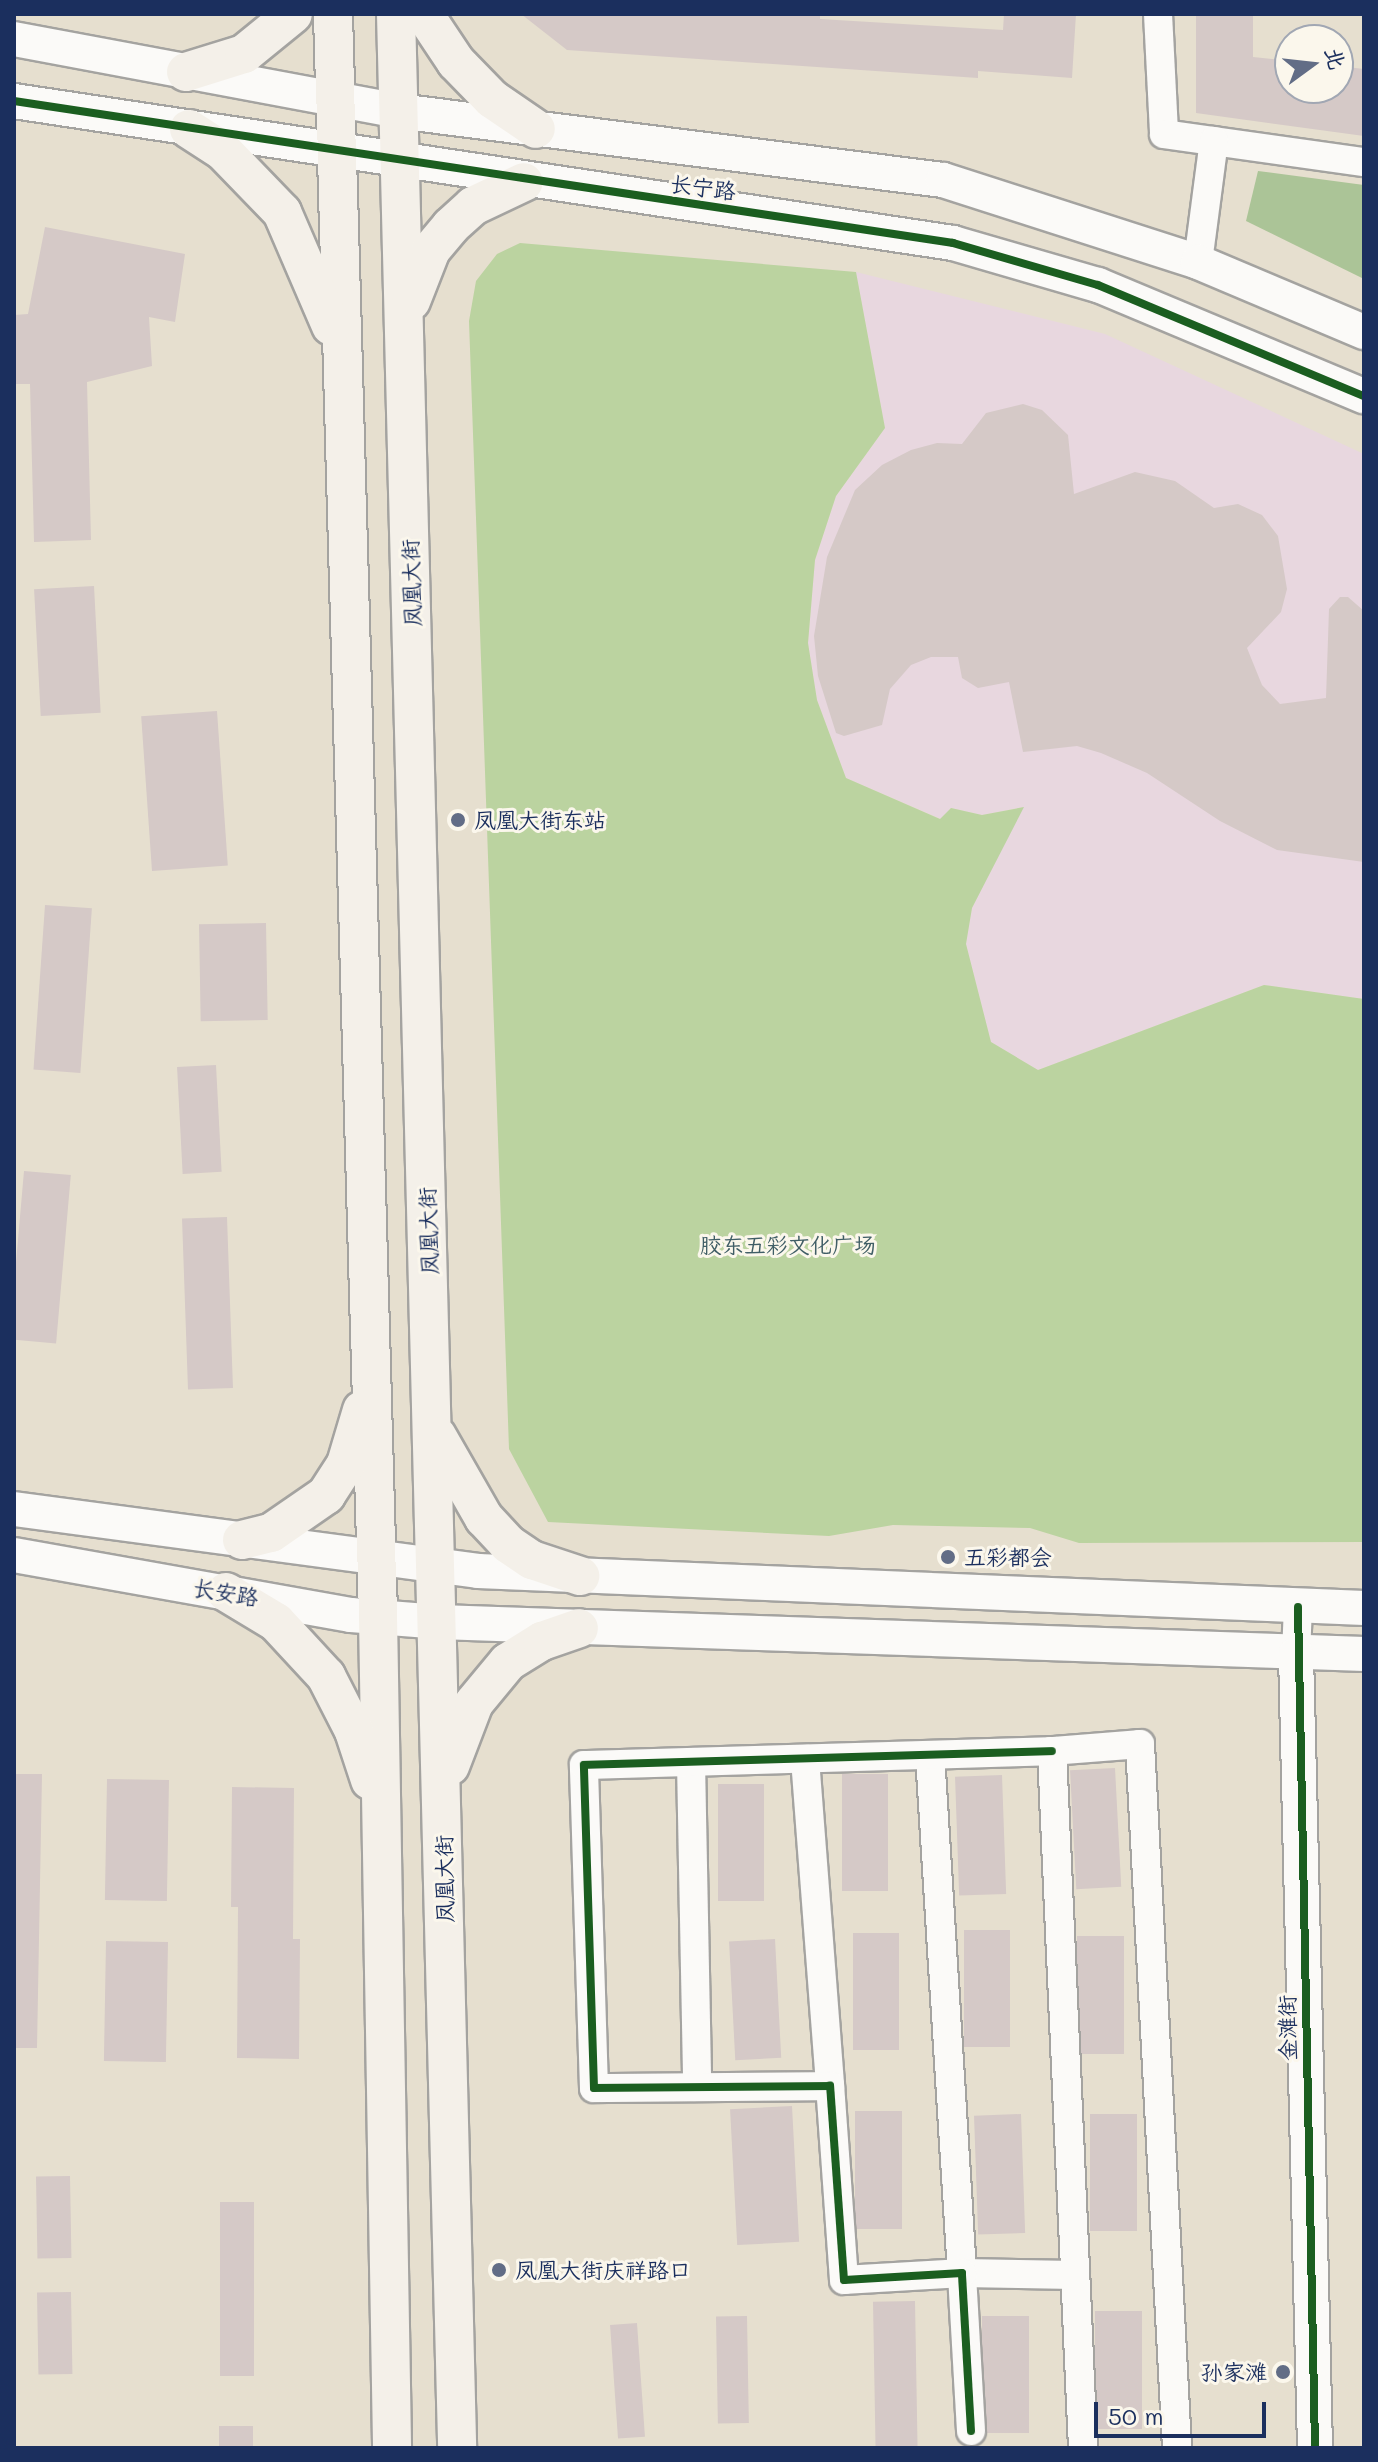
<!DOCTYPE html>
<html>
<head>
<meta charset="utf-8">
<style>
  body { margin:0 }
  #map { position:relative; width:1378px; height:2462px; overflow:hidden; background:#e6dfcf; font-family:Mali,"LXGW WenKai TC",sans-serif }
  div>[style] { position:absolute }
  [style*='--x'] { left:calc(var(--x)*1px); top:calc(var(--y)*1px); width:calc(var(--w)*1px); rotate:calc(var(--a)*1deg) }
  .built>* { inset:0; background:#e8d7df }
  .green>* { inset:0; background:#bbd3a0 }
  .forest>* { inset:0; background:#abc497 }
  .building>* { inset:0; background:#d5c9c7; transform-origin:0 0 }
  .roads { filter:drop-shadow(2px 0 #a4a3a0) drop-shadow(-2px 0 #a4a3a0) drop-shadow(0 2px #a4a3a0) drop-shadow(0 -2px #a4a3a0) }
  .minor>* { height:28px; margin:-14px; padding:0 14px; transform-origin:14px; border-radius:14px; background:#fbfaf8 }
  .tertiary>* { height:34px; margin:-17px; padding:0 17px; transform-origin:17px; border-radius:17px; background:#fbfaf8 }
  .secondary>* { height:38px; margin:-19px; padding:0 19px; transform-origin:19px; border-radius:19px; background:#f4f0e9 }
  .cycleway>* { height:8px; margin:-4px; padding:0 4px; transform-origin:4px; border-radius:4px; background:#1b5e20 }
  .dots>* { width:22px; height:22px; translate:-50% -50%; box-sizing:border-box; border:4px solid #fbf7ec; border-radius:50% }
  span { translate:-50% -50%; white-space:nowrap; text-align:center; line-height:1.15; -webkit-text-stroke:6px #fbf7ec; paint-order:stroke }
  .street-label { font-size:22px; color:#1b2f5e }
  .poi-label { font-size:22px; color:#1b2f5e }
  .left { translate:0 -50%; text-align:left }
  .right { translate:-100% -50%; text-align:right }
  .park-label { font-size:22px; color:#405e66 }
  .frame { position:absolute; inset:0; border:16px solid #1b2f5e; pointer-events:none }
  .north { position:absolute; left:1274px; top:24px; width:80px; height:80px; box-sizing:border-box; background:#fbf7ec; border:2px solid #a1a7b3; border-radius:50%; rotate:75deg; font-size:22px; font-weight:700; line-height:32px; text-align:center; color:#1b2f5e }
  .north::after { content:''; display:block; margin:auto; width:28px; height:36px; background:#626d86; clip-path:polygon(50% 0,100% 100%,50% 72%,0 100%) }
  .scale { position:absolute; left:1094px; top:2402px; width:172px; height:36px; box-sizing:border-box; border:4px solid #1b2f5e; border-top:0; padding-left:10px; font-size:24px; line-height:28px; white-space:nowrap; color:#1b2f5e; -webkit-text-stroke:6px #fbf7ec; paint-order:stroke }
</style>
</head>
<body>
<div id="map">
  <div class="built">
    <i style="clip-path:polygon(856px 272px,1105px 334px,1364px 454px,1364px 999px,1264px 985px,1038px 1070px,991px 1042px,966px 944px,972px 908px,1023px 807px,982px 815px,951px 808px,941px 819px,846px 778px,817px 700px,808px 643px,815px 560px,836px 496px,885px 428px)"></i>
  </div>
  <div class="green">
    <i style="clip-path:polygon(520px 243px,856px 272px,885px 428px,836px 496px,815px 560px,808px 643px,817px 700px,846px 778px,940px 819px,951px 808px,982px 815px,1024px 807px,972px 908px,966px 944px,991px 1042px,1038px 1070px,1264px 985px,1364px 999px,1364px 1542px,1079px 1543px,1030px 1528px,893px 1525px,829px 1536px,548px 1522px,509px 1449px,469px 321px,476px 281px,497px 254px)"></i>
  </div>
  <div class="forest">
    <i style="clip-path:polygon(1258px 171px,1364px 185px,1364px 279px,1246px 221px)"></i>
  </div>
  <div class="building">
    <i style="clip-path:polygon(521px 14px,820px 14px,820px 19px,1003px 30px,1004px 14px,1076px 14px,1072px 78px,978px 71px,978px 78px,567px 50px)"></i>
    <i style="clip-path:polygon(1196px 14px,1253px 14px,1253px 57px,1290px 61px,1290px 88px,1338px 88px,1338px 66px,1364px 69px,1364px 136px,1196px 113px)"></i>
    <i style="clip-path:polygon(45px 227px,185px 254px,175px 322px,149px 317px,152px 366px,87px 382px,91px 540px,34px 542px,30px 384px,14px 384px,14px 315px,28px 314px)"></i>
    <i style="clip-path:polygon(1023px 404px,1042px 410px,1068px 435px,1074px 494px,1135px 472px,1175px 481px,1214px 508px,1238px 504px,1262px 515px,1278px 536px,1287px 589px,1281px 612px,1247px 648px,1262px 685px,1280px 704px,1326px 698px,1329px 609px,1340px 597px,1348px 597px,1364px 611px,1364px 862px,1277px 850px,1220px 821px,1147px 773px,1101px 753px,1077px 746px,1023px 752px,1009px 682px,978px 688px,962px 678px,958px 657px,931px 657px,911px 665px,890px 689px,882px 725px,844px 736px,836px 733px,818px 676px,814px 636px,827px 557px,855px 490px,882px 465px,911px 450px,937px 443px,962px 444px,986px 413px)"></i>
    <i style="left:94px;top:586px;width:127px;height:60px;rotate:87deg"></i>
    <i style="left:217px;top:711px;width:155px;height:76px;rotate:86deg"></i>
    <i style="left:45px;top:905px;width:47px;height:165px;rotate:4deg"></i>
    <i style="left:266px;top:923px;width:97px;height:67px;rotate:89deg"></i>
    <i style="left:216px;top:1065px;width:107px;height:39px;rotate:87deg"></i>
    <i style="left:24px;top:1171px;width:47px;height:169px;rotate:5deg"></i>
    <i style="left:227px;top:1217px;width:171px;height:45px;rotate:88deg"></i>
    <i style="left:1115px;top:1768px;width:119px;height:45px;rotate:87deg"></i>
    <i style="clip-path:polygon(14px 1774px,42px 1774px,37px 2048px,14px 2048px)"></i>
    <i style="left:842px;top:1774px;width:46px;height:117px"></i>
    <i style="left:1002px;top:1775px;width:119px;height:47px;rotate:88deg"></i>
    <i style="left:107px;top:1779px;width:62px;height:121px;rotate:1deg"></i>
    <i style="left:718px;top:1784px;width:46px;height:117px"></i>
    <i style="clip-path:polygon(232px 1787px,294px 1788px,293px 1939px,300px 1939px,299px 2059px,237px 2058px,238px 1907px,231px 1907px)"></i>
    <i style="left:964px;top:1930px;width:46px;height:117px"></i>
    <i style="left:853px;top:1933px;width:46px;height:117px"></i>
    <i style="left:1077px;top:1936px;width:47px;height:118px"></i>
    <i style="left:775px;top:1939px;width:119px;height:46px;rotate:87deg"></i>
    <i style="left:106px;top:1941px;width:62px;height:120px;rotate:1deg"></i>
    <i style="left:792px;top:2106px;width:136px;height:62px;rotate:87deg"></i>
    <i style="left:855px;top:2111px;width:47px;height:118px"></i>
    <i style="left:1021px;top:2114px;width:119px;height:47px;rotate:88deg"></i>
    <i style="left:1090px;top:2114px;width:47px;height:117px"></i>
    <i style="left:70px;top:2176px;width:82px;height:34px;rotate:89deg"></i>
    <i style="left:220px;top:2202px;width:34px;height:174px"></i>
    <i style="left:71px;top:2292px;width:82px;height:34px;rotate:89deg"></i>
    <i style="left:915px;top:2301px;width:147px;height:42px;rotate:89deg"></i>
    <i style="left:1095px;top:2311px;width:47px;height:118px"></i>
    <i style="left:747px;top:2316px;width:107px;height:31px;rotate:89deg"></i>
    <i style="left:982px;top:2316px;width:47px;height:117px"></i>
    <i style="left:637px;top:2323px;width:114px;height:27px;rotate:86deg"></i>
    <i style="left:253px;top:2426px;width:22px;height:34px;rotate:90deg"></i>
  </div>
  <div class="roads">
    <div class="minor">
      <i style="--x:1158;--y:14;--w:120;--a:87.1"></i>
      <i style="--x:1164;--y:134;--w:202;--a:8"></i>
      <i style="--x:1198;--y:262;--w:122;--a:-82.5"></i>
      <i style="--x:1296;--y:1654;--w:47;--a:-87.6"></i>
      <i style="--x:930;--y:1755;--w:519;--a:86.46"></i>
      <i style="--x:962;--y:2273;--w:113;--a:1"></i>
      <i style="--x:805;--y:1759;--w:328;--a:85.6"></i>
      <i style="--x:691;--y:1762;--w:325;--a:88.9"></i>
      <i style="--x:971;--y:2431;--w:158;--a:-93.3"></i>
      <i style="--x:962;--y:2273;--w:118;--a:176.6"></i>
      <i style="--x:844;--y:2280;--w:195;--a:-94.1"></i>
      <i style="--x:830;--y:2086;--w:236;--a:179.5"></i>
      <i style="--x:594;--y:2088;--w:323;--a:-91.8"></i>
      <i style="--x:584;--y:1765;--w:468;--a:-1.7"></i>
      <i style="--x:1083;--y:2448;--w:698;--a:-92.55"></i>
      <i style="--x:1052;--y:1751;--w:88;--a:-4.5"></i>
      <i style="--x:1140;--y:1744;--w:705;--a:86.99"></i>
    </div>
    <div class="tertiary">
      <i style="--x:14;--y:39;--w:391;--a:10.6"></i>
      <i style="--x:398;--y:111;--w:549;--a:7.22"></i>
      <i style="--x:943;--y:180;--w:268;--a:17.8"></i>
      <i style="--x:1198;--y:262;--w:180;--a:22.9"></i>
      <i style="--x:14;--y:101;--w:950;--a:8.6"></i>
      <i style="--x:953;--y:243;--w:151;--a:16.2"></i>
      <i style="--x:1098;--y:285;--w:288;--a:22.7"></i>
      <i style="--x:14;--y:1509;--w:468;--a:7.6"></i>
      <i style="--x:478;--y:1571;--w:887;--a:2.39"></i>
      <i style="--x:14;--y:1555;--w:342;--a:10.1"></i>
      <i style="--x:351;--y:1615;--w:88;--a:4.5"></i>
      <i style="--x:439;--y:1622;--w:926;--a:1.98"></i>
      <i style="--x:1296;--y:1654;--w:794;--a:88.63"></i>
    </div>
    <div class="secondary">
      <i style="--x:333;--y:14;--w:1604;--a:88.39"></i>
      <i style="--x:378;--y:1617;--w:831;--a:89.03"></i>
      <i style="--x:396;--y:14;--w:2435;--a:88.56"></i>
      <i style="--x:424;--y:14;--w:58;--a:56.3"></i>
      <i style="--x:456;--y:62;--w:52;--a:45.8"></i>
      <i style="--x:492;--y:99;--w:53;--a:34.3"></i>
      <i style="--x:186;--y:72;--w:61;--a:-17.2"></i>
      <i style="--x:244;--y:54;--w:63;--a:-39.2"></i>
      <i style="--x:189;--y:129;--w:40;--a:32.9"></i>
      <i style="--x:223;--y:151;--w:85;--a:46"></i>
      <i style="--x:282;--y:212;--w:124;--a:66.7"></i>
      <i style="--x:411;--y:301;--w:55;--a:-68.6"></i>
      <i style="--x:431;--y:250;--w:31;--a:-50"></i>
      <i style="--x:451;--y:226;--w:30;--a:-42"></i>
      <i style="--x:473;--y:206;--w:56;--a:-25.2"></i>
      <i style="--x:437;--y:1436;--w:95;--a:60.2"></i>
      <i style="--x:484;--y:1518;--w:35;--a:47"></i>
      <i style="--x:508;--y:1544;--w:29;--a:34"></i>
      <i style="--x:532;--y:1560;--w:51;--a:18.4"></i>
      <i style="--x:242;--y:1540;--w:30;--a:-14"></i>
      <i style="--x:271;--y:1533;--w:67;--a:-34.6"></i>
      <i style="--x:326;--y:1495;--w:37;--a:-57"></i>
      <i style="--x:346;--y:1464;--w:56;--a:-73.5"></i>
      <i style="--x:226;--y:1592;--w:58;--a:31"></i>
      <i style="--x:276;--y:1622;--w:74;--a:47.2"></i>
      <i style="--x:326;--y:1676;--w:62;--a:63"></i>
      <i style="--x:354;--y:1731;--w:52;--a:71.9"></i>
      <i style="--x:450;--y:1766;--w:67;--a:-69.1"></i>
      <i style="--x:474;--y:1703;--w:53;--a:-50.3"></i>
      <i style="--x:508;--y:1662;--w:40;--a:-32"></i>
      <i style="--x:542;--y:1641;--w:39;--a:-19"></i>
    </div>
  </div>
  <div class="cycleway">
    <i style="--x:14;--y:101;--w:950;--a:8.6"></i>
    <i style="--x:953;--y:243;--w:151;--a:16.2"></i>
    <i style="--x:1098;--y:285;--w:288;--a:22.7"></i>
    <i style="--x:1298;--y:1607;--w:841;--a:88.84"></i>
    <i style="--x:971;--y:2431;--w:158;--a:-93.3"></i>
    <i style="--x:962;--y:2273;--w:118;--a:176.6"></i>
    <i style="--x:844;--y:2280;--w:195;--a:-94.1"></i>
    <i style="--x:830;--y:2086;--w:236;--a:179.5"></i>
    <i style="--x:594;--y:2088;--w:323;--a:-91.8"></i>
    <i style="--x:584;--y:1765;--w:468;--a:-1.7"></i>
  </div>
  <div class="dots">
    <i style="left:458px;top:820px;background:#626d86"></i>
    <i style="left:948px;top:1557px;background:#626d86"></i>
    <i style="left:499px;top:2270px;background:#626d86"></i>
    <i style="left:1283px;top:2372px;background:#626d86"></i>
  </div>
  <div class="street-label">
    <span style="left:703px;top:187px;rotate:7deg">长宁路</span>
    <span style="left:411px;top:583px;rotate:-92deg">凤凰大街</span>
    <span style="left:428px;top:1231px;rotate:-92deg">凤凰大街</span>
    <span style="left:226px;top:1592px;rotate:10deg">长安路</span>
    <span style="left:444px;top:1879px;rotate:-91deg">凤凰大街</span>
    <span style="left:1287px;top:2028px;rotate:-91deg">金滩街</span>
  </div>
  <div class="poi-label">
    <span class="left" style="left:474px;top:820px">凤凰大街东站</span>
    <span class="left" style="left:964px;top:1557px">五彩都会</span>
    <span class="left" style="left:515px;top:2270px">凤凰大街庆祥路口</span>
    <span class="right" style="left:1267px;top:2372px">孙家滩</span>
  </div>
  <div class="park-label">
    <span style="left:788px;top:1245px">胶东五彩文化广场</span>
  </div>
  <div class="frame"></div>
  <div class="north">北</div>
  <div class="scale">50 m</div>
</div>
</body>
</html>
